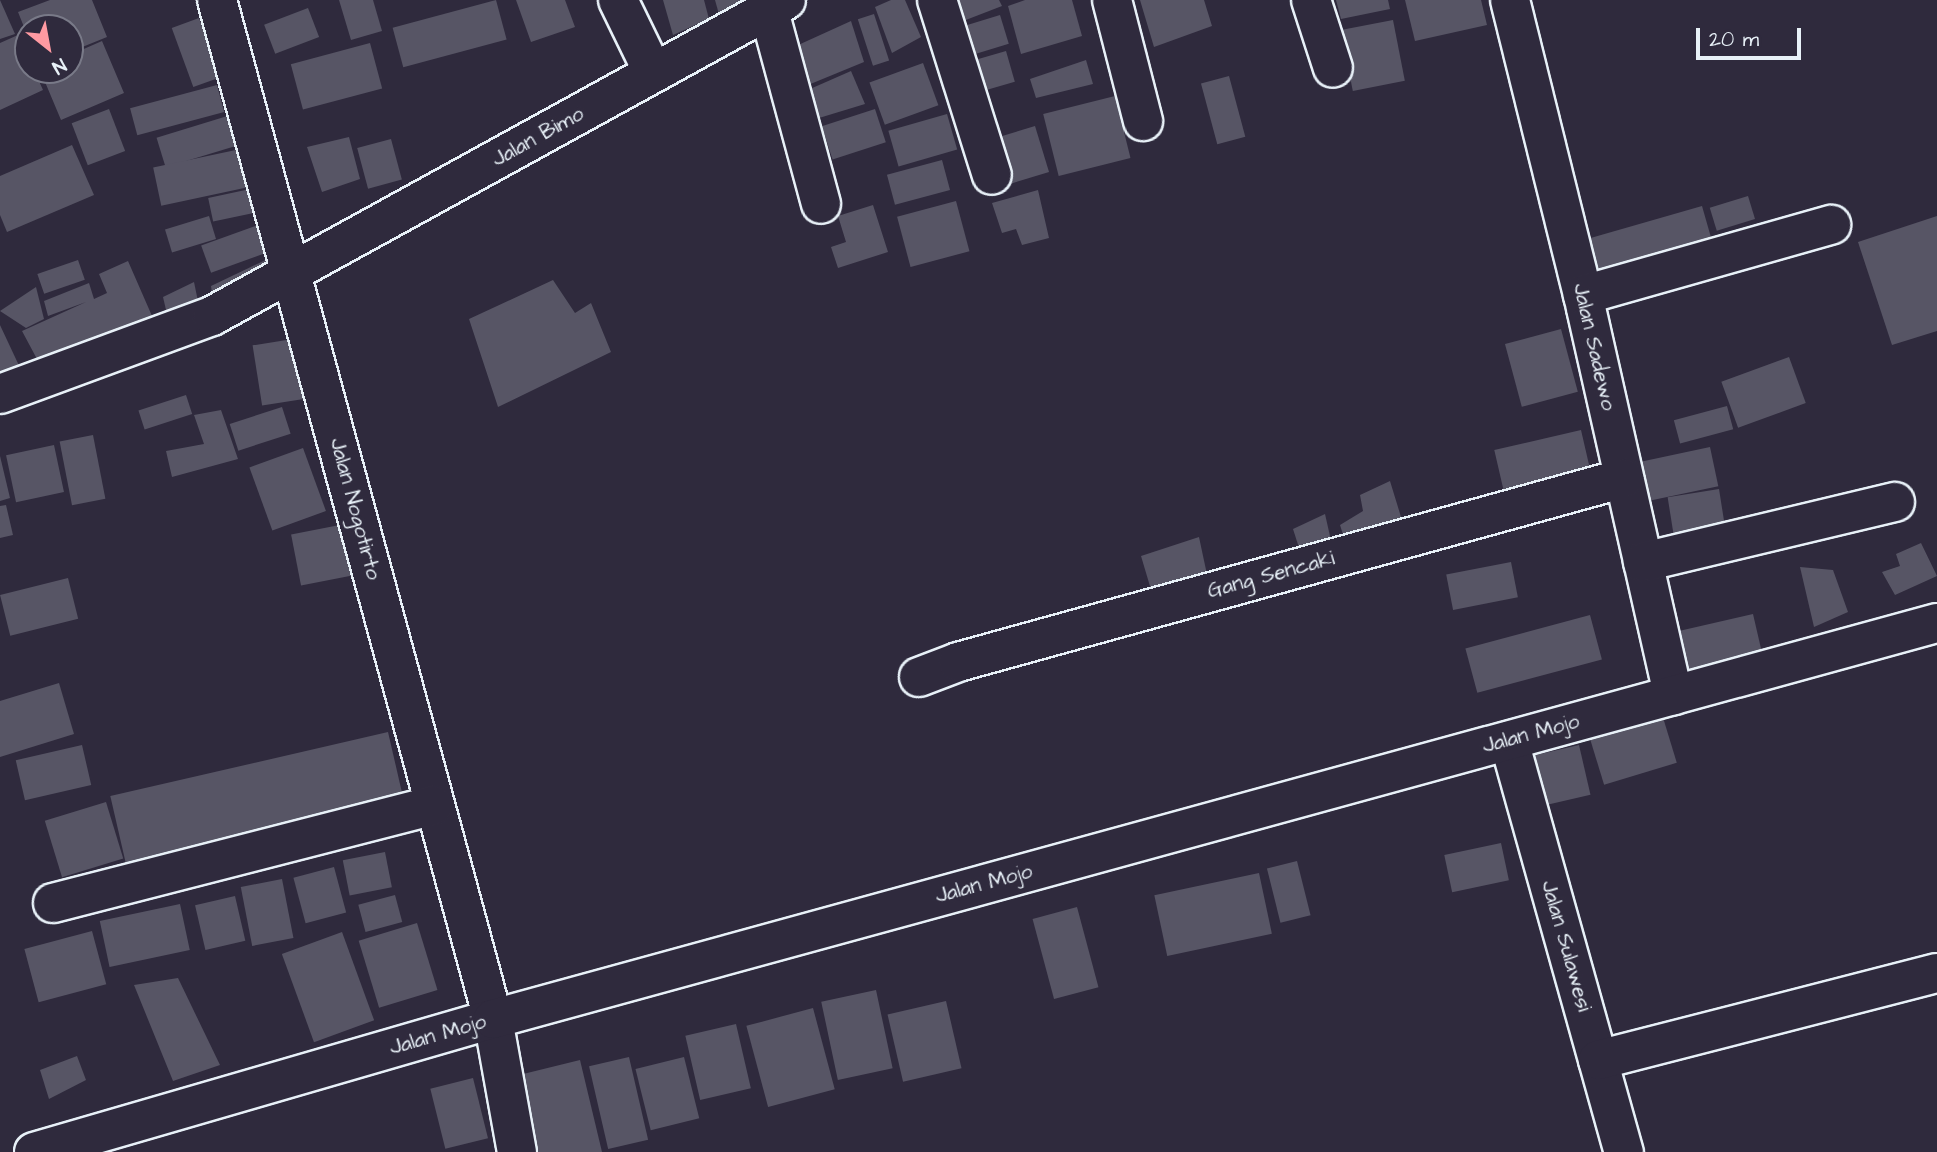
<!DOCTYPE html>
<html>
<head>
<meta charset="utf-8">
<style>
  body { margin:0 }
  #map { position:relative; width:1937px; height:1152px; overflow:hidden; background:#2f2a3d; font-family:"Architects Daughter",sans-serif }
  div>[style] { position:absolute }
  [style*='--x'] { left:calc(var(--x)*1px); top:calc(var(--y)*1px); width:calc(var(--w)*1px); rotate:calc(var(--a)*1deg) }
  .building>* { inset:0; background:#575565; transform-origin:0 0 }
  .roads { filter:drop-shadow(2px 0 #e8f1f8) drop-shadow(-2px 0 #e8f1f8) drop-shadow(0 2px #e8f1f8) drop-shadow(0 -2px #e8f1f8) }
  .minor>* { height:38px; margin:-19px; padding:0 19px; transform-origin:19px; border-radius:19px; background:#2f2a3d }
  span { translate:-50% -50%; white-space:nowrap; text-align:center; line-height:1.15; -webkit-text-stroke:7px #2f2a3d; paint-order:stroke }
  .street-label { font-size:21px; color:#e8f1f8 }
  .north { position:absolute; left:14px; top:14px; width:70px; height:70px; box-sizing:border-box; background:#2f2a3d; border:2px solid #797a88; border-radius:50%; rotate:149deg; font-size:19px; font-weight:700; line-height:28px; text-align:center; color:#e8f1f8 }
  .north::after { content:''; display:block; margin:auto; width:24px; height:32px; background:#ff9aa2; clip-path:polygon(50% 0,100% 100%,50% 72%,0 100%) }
  .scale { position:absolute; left:1696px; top:28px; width:105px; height:32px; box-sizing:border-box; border:4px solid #e8f1f8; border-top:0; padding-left:9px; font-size:21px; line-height:24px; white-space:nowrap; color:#e8f1f8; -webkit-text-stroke:5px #2f2a3d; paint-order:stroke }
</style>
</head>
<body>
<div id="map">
  <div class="building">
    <i style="clip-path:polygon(0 0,15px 34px,0 39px)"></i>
    <i style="clip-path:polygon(50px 0,92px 0,107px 37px,70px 52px,70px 28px,28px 28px,28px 37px,18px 12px)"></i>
    <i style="clip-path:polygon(339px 0,373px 0,382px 31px,351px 40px)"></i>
    <i style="left:496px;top:0;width:41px;height:107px;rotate:75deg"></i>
    <i style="clip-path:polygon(516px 0,565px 0,575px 27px,531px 42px)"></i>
    <i style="clip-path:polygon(663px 0,704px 0,709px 19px,673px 35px)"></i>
    <i style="clip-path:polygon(715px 0,757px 0,720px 18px)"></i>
    <i style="clip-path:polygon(891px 0,905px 0,921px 37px,892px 53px,875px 7px)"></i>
    <i style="clip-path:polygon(949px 0,999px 0,1002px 6px,958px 23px)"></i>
    <i style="clip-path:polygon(1025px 0,1072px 0,1082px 36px,1021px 54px,1008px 6px)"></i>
    <i style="clip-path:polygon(1140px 0,1204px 0,1212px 26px,1154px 47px)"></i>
    <i style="clip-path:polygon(1336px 0,1388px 0,1390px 9px,1341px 19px)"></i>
    <i style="clip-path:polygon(1405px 0,1481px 0,1487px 25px,1415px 41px)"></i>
    <i style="left:308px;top:8px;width:31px;height:47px;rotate:69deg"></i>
    <i style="left:874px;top:14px;width:49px;height:17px;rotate:72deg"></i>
    <i style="left:1000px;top:15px;width:30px;height:47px;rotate:73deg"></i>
    <i style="left:199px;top:18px;width:63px;height:29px;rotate:70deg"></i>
    <i style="left:1393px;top:20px;width:62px;height:53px;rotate:79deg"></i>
    <i style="clip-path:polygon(851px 21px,864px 62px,808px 85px,796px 46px)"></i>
    <i style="clip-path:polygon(18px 35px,28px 58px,28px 70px,34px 70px,43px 90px,0 110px,0 43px)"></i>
    <i style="clip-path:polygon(102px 41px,124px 93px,61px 120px,40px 70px,70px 70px,70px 55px)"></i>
    <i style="left:370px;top:43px;width:47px;height:82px;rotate:75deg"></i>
    <i style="left:1006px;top:51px;width:32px;height:35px;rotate:74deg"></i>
    <i style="clip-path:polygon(1086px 60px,1093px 84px,1036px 98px,1030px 79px)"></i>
    <i style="left:923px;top:63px;width:45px;height:57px;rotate:70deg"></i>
    <i style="clip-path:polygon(851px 71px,865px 104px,819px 118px,810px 89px)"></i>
    <i style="left:1229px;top:76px;width:63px;height:29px;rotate:75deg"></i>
    <i style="left:217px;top:85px;width:28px;height:90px;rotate:75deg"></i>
    <i style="left:1115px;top:96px;width:64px;height:74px;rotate:76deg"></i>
    <i style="left:109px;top:109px;width:45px;height:40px;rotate:69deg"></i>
    <i style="left:875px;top:109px;width:35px;height:56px;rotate:72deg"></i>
    <i style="left:234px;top:114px;width:31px;height:81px;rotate:73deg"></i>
    <i style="left:947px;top:114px;width:37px;height:61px;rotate:74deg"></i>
    <i style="left:1035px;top:126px;width:48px;height:42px;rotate:73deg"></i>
    <i style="clip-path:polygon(349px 137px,360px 179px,322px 192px,307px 147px)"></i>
    <i style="left:391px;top:139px;width:42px;height:35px;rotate:75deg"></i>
    <i style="clip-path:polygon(72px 145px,94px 195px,7px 232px,0 215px,0 176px)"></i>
    <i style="left:250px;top:147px;width:39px;height:99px;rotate:78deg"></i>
    <i style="left:942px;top:160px;width:31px;height:57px;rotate:75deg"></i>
    <i style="left:260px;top:187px;width:24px;height:53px;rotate:78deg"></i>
    <i style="clip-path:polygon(1038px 190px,1049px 238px,1022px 245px,1016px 229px,1002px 233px,992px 203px)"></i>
    <i style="left:1748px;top:196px;width:24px;height:40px;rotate:73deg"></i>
    <i style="left:956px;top:201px;width:52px;height:61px;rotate:75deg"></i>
    <i style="clip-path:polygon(873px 205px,888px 252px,838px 268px,831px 247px,846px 242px,838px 216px)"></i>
    <i style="left:1702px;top:206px;width:48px;height:134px;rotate:74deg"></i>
    <i style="left:209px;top:216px;width:24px;height:46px;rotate:73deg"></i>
    <i style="clip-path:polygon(1937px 216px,1937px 331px,1892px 345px,1858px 242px)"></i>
    <i style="left:266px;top:222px;width:29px;height:69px;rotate:70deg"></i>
    <i style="clip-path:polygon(278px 254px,286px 277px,215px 314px,211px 286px)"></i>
    <i style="left:78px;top:260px;width:21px;height:43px;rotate:71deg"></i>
    <i style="clip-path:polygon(128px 261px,159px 332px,45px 374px,22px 331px,86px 302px,48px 316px,44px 301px,89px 283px,94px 299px,107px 293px,99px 274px)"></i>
    <i style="clip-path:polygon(553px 280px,575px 313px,591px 303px,611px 352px,498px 407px,469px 319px)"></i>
    <i style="clip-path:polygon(194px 282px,200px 311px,170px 327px,163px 297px)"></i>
    <i style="clip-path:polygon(36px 287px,44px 319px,26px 328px,0 311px)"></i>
    <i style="clip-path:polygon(0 325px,22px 372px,0 383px)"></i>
    <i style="left:1561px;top:329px;width:65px;height:58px;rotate:75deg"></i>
    <i style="left:299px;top:338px;width:61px;height:47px;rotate:81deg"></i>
    <i style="left:1789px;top:357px;width:49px;height:72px;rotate:70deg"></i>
    <i style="left:186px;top:395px;width:20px;height:50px;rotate:72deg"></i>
    <i style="left:1727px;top:406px;width:24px;height:55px;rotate:75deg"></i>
    <i style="left:282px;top:407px;width:28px;height:55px;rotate:72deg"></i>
    <i style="clip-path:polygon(221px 410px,238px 459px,172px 477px,166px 451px,204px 444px,194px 415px)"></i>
    <i style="left:1581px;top:430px;width:47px;height:89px;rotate:77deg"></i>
    <i style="left:93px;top:435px;width:65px;height:34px;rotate:79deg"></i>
    <i style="left:54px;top:445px;width:48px;height:49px;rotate:78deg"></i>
    <i style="left:1710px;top:447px;width:40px;height:84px;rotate:78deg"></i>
    <i style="left:303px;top:448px;width:67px;height:57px;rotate:70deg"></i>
    <i style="clip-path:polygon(0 456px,10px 498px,0 501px)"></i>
    <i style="clip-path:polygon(1390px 481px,1405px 530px,1345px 541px,1340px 525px,1363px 511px,1360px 495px)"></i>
    <i style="left:1719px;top:489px;width:45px;height:52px;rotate:81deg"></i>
    <i style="clip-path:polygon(6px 505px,13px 535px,0 538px,0 506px)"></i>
    <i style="clip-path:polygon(1325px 514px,1332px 545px,1301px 554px,1293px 529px)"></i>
    <i style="left:350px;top:523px;width:52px;height:60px;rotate:79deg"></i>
    <i style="clip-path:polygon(1199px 537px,1209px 584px,1152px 593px,1141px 556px)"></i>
    <i style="clip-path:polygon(1921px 543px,1937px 576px,1895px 595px,1882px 572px,1900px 566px,1896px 554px)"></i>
    <i style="left:1511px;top:562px;width:36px;height:66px;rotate:79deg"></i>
    <i style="clip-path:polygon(1800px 567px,1833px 570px,1848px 612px,1814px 627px)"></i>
    <i style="left:68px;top:578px;width:42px;height:70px;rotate:76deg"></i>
    <i style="left:1753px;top:614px;width:45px;height:76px;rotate:77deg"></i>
    <i style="left:1590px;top:615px;width:46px;height:129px;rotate:75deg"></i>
    <i style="clip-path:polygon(59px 683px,74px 734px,0 757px,0 701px)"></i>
    <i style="left:1661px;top:711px;width:54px;height:76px;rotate:73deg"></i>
    <i style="left:388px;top:732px;width:72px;height:285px;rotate:77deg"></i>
    <i style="left:82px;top:745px;width:41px;height:68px;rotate:77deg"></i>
    <i style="left:1579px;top:745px;width:51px;height:61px;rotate:77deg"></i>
    <i style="left:106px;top:802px;width:59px;height:64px;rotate:73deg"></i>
    <i style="left:1501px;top:843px;width:38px;height:58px;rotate:78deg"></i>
    <i style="left:385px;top:852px;width:36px;height:43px;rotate:79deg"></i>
    <i style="left:1297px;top:861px;width:56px;height:31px;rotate:76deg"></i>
    <i style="left:334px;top:867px;width:47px;height:42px;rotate:75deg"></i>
    <i style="left:1259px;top:873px;width:62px;height:107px;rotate:78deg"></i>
    <i style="left:282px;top:879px;width:60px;height:42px;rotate:79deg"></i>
    <i style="left:395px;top:895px;width:28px;height:38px;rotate:75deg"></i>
    <i style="left:235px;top:896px;width:46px;height:41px;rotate:77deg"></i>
    <i style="left:180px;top:904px;width:47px;height:82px;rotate:78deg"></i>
    <i style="left:1077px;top:907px;width:83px;height:46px;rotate:75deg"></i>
    <i style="left:417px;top:923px;width:70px;height:61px;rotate:73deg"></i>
    <i style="left:92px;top:931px;width:55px;height:70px;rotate:75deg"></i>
    <i style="left:342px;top:932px;width:94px;height:64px;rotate:70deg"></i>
    <i style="clip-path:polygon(178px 978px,220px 1065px,173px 1081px,134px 985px)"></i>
    <i style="left:876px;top:990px;width:80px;height:56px;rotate:78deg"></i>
    <i style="left:946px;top:1001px;width:69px;height:60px;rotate:77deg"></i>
    <i style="left:813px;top:1008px;width:84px;height:69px;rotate:75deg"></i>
    <i style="left:736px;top:1024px;width:66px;height:52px;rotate:77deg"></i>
    <i style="clip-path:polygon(77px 1056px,86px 1080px,49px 1099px,40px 1070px)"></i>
    <i style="left:629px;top:1057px;width:85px;height:41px;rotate:77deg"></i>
    <i style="left:684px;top:1057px;width:63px;height:50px;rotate:76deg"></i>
    <i style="clip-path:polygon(580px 1060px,602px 1152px,533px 1152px,515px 1076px)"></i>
    <i style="left:473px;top:1078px;width:62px;height:44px;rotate:76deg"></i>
  </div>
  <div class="roads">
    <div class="minor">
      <i style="--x:217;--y:0;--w:1056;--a:74.84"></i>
      <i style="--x:493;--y:1019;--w:135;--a:79.8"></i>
      <i style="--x:618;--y:0;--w:80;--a:64.1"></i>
      <i style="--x:766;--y:0;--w:211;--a:74.9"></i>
      <i style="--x:937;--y:0;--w:183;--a:72.6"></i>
      <i style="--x:1112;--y:0;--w:125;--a:75.6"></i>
      <i style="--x:1311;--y:0;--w:71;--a:72.1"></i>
      <i style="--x:1510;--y:0;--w:317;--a:76.1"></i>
      <i style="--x:1586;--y:308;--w:397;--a:77.3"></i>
      <i style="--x:1583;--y:295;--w:258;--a:-15.8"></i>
      <i style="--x:0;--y:394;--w:226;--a:-20.2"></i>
      <i style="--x:212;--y:316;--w:655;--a:-28.83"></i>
      <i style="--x:1643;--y:562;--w:259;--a:-13.4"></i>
      <i style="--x:919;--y:677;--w:42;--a:-21"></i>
      <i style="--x:958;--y:662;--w:691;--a:-15.44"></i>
      <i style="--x:1509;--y:741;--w:427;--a:74.4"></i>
      <i style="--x:53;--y:903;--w:393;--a:-14.4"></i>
      <i style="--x:1598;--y:1060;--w:350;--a:-14.4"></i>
      <i style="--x:34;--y:1152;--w:478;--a:-16.2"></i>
      <i style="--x:493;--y:1019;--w:1497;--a:-15.34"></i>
    </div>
  </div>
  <div class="street-label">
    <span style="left:538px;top:137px;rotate:-29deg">Jalan Bimo</span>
    <span style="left:1594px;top:347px;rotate:77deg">Jalan Sadewo</span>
    <span style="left:355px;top:509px;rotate:75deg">Jalan Nogotirto</span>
    <span style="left:1271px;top:575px;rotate:-15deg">Gang Sencaki</span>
    <span style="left:1531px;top:734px;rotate:-15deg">Jalan Mojo</span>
    <span style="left:984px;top:884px;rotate:-15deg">Jalan Mojo</span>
    <span style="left:1566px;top:946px;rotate:74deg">Jalan Sulawesi</span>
    <span style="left:438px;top:1035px;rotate:-16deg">Jalan Mojo</span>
  </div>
  <div class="north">N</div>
  <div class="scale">20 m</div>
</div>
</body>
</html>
